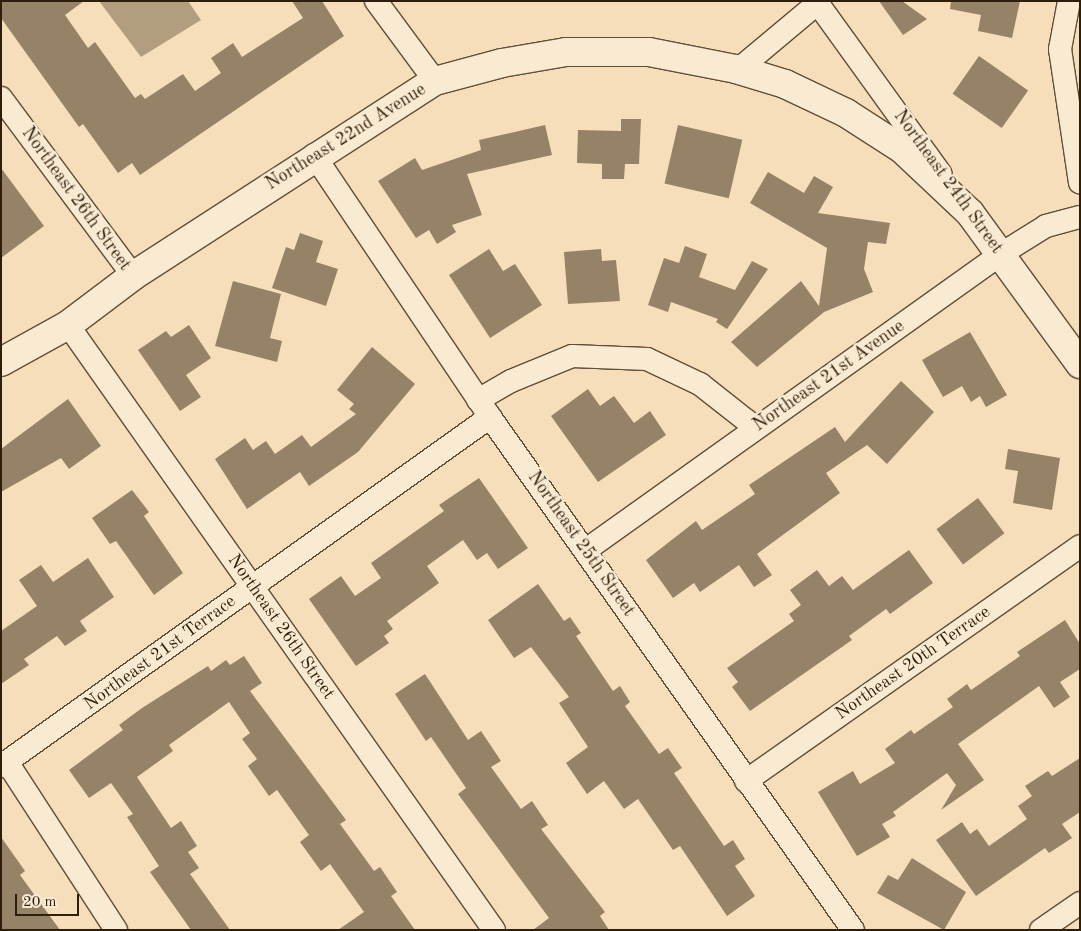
<!DOCTYPE html>
<html>
<head>
<meta charset="utf-8">
<style>
  body { margin:0 }
  #map { position:relative; width:1081px; height:931px; overflow:hidden; background:#f6deba; font-family:"Old Standard TT",serif }
  div>[style] { position:absolute }
  [style*='--x'] { left:calc(var(--x)*1px); top:calc(var(--y)*1px); width:calc(var(--w)*1px); rotate:calc(var(--a)*1deg) }
  .water>* { inset:0; background:#b29d7e }
  .building>* { inset:0; background:#968266; transform-origin:0 0 }
  .roads { filter:drop-shadow(1px 0 #604e37) drop-shadow(-1px 0 #604e37) drop-shadow(0 1px #604e37) drop-shadow(0 -1px #604e37) }
  .minor>* { height:22px; margin:-11px; padding:0 11px; transform-origin:11px; border-radius:11px; background:#f9ead2 }
  .tertiary>* { height:28px; margin:-14px; padding:0 14px; transform-origin:14px; border-radius:14px; background:#f9ead2 }
  span { translate:-50% -50%; white-space:nowrap; text-align:center; line-height:1.15; -webkit-text-stroke:4.5px #f9ead2; paint-order:stroke }
  .street-label { font-size:18px; color:#2e1e0b }
  .frame { position:absolute; inset:0; border:2px solid #2e1e0b; pointer-events:none }
  .scale { position:absolute; left:15px; top:894px; width:64px; height:22px; box-sizing:border-box; border:2px solid #2e1e0b; border-top:0; padding-left:6px; font-size:15px; line-height:18px; white-space:nowrap; color:#2e1e0b; -webkit-text-stroke:4px #f9ead2; paint-order:stroke }
</style>
</head>
<body>
<div id="map">
  <div class="water">
    <i style="clip-path:polygon(99px 1px,188px 1px,201px 20px,141px 57px)"></i>
  </div>
  <div class="building">
    <i style="clip-path:polygon(1px 1px,84px 1px,65px 15px,88px 48px,95px 42px,135px 98px,141px 94px,145px 99px,183px 74px,195px 91px,221px 73px,211px 58px,233px 43px,242px 57px,303px 18px,292px 1px,322px 1px,344px 36px,140px 175px,132px 163px,118px 173px,83px 124px,79px 127px,1px 18px)"></i>
    <i style="clip-path:polygon(879px 1px,902px 1px,927px 19px,903px 35px)"></i>
    <i style="clip-path:polygon(951px 1px,1020px 1px,1012px 38px,978px 31px,981px 15px,950px 9px)"></i>
    <i style="left:979px;top:56px;width:60px;height:46px;rotate:35deg"></i>
    <i style="clip-path:polygon(621px 119px,641px 119px,639px 164px,625px 164px,624px 179px,602px 179px,602px 164px,577px 163px,578px 130px,621px 131px)"></i>
    <i style="clip-path:polygon(545px 125px,552px 155px,467px 174px,482px 215px,452px 225px,456px 232px,437px 244px,429px 230px,416px 238px,378px 181px,415px 158px,422px 170px,481px 150px,479px 140px)"></i>
    <i style="left:678px;top:125px;width:66px;height:60px;rotate:13deg"></i>
    <i style="clip-path:polygon(1px 168px,44px 226px,1px 258px)"></i>
    <i style="clip-path:polygon(768px 172px,804px 193px,814px 176px,833px 187px,818px 213px,890px 223px,886px 244px,868px 242px,864px 269px,873px 292px,824px 312px,757px 367px,731px 342px,801px 281px,819px 306px,827px 248px,750px 203px)"></i>
    <i style="clip-path:polygon(300px 233px,323px 241px,316px 262px,338px 269px,326px 306px,272px 288px,286px 247px,294px 250px)"></i>
    <i style="clip-path:polygon(685px 246px,707px 254px,699px 277px,735px 290px,752px 261px,768px 269px,727px 329px,716px 322px,718px 319px,671px 302px,668px 312px,648px 305px,664px 258px,679px 263px)"></i>
    <i style="clip-path:polygon(489px 249px,503px 271px,515px 264px,542px 305px,490px 338px,449px 275px)"></i>
    <i style="clip-path:polygon(601px 249px,602px 261px,616px 260px,620px 301px,568px 304px,564px 252px)"></i>
    <i style="clip-path:polygon(233px 281px,281px 294px,270px 338px,282px 341px,277px 362px,215px 346px)"></i>
    <i style="clip-path:polygon(189px 325px,211px 358px,186px 375px,201px 397px,180px 411px,138px 350px,166px 331px,171px 337px)"></i>
    <i style="clip-path:polygon(970px 332px,1007px 395px,986px 407px,980px 396px,971px 402px,962px 386px,943px 397px,922px 360px)"></i>
    <i style="clip-path:polygon(372px 347px,415px 384px,358px 452px,309px 486px,300px 472px,247px 509px,215px 459px,245px 438px,253px 450px,266px 441px,275px 454px,302px 435px,311px 447px,356px 414px,349px 409px,354px 404px,337px 390px)"></i>
    <i style="clip-path:polygon(901px 381px,934px 412px,887px 464px,867px 445px,826px 473px,840px 493px,757px 554px,772px 575px,754px 587px,739px 565px,700px 592px,694px 583px,673px 598px,646px 560px,696px 521px,702px 530px,755px 494px,749px 485px,835px 427px,845px 442px)"></i>
    <i style="clip-path:polygon(588px 389px,600px 406px,614px 396px,634px 423px,650px 411px,666px 435px,598px 482px,551px 416px)"></i>
    <i style="clip-path:polygon(68px 399px,101px 446px,69px 469px,61px 458px,1px 492px,1px 449px)"></i>
    <i style="clip-path:polygon(1008px 449px,1060px 458px,1052px 510px,1013px 503px,1018px 471px,1005px 469px)"></i>
    <i style="clip-path:polygon(479px 478px,528px 548px,498px 569px,487px 553px,477px 560px,463px 540px,427px 566px,439px 583px,387px 621px,393px 629px,384px 636px,389px 643px,356px 666px,309px 599px,341px 576px,355px 596px,381px 578px,371px 563px,444px 511px,439px 505px)"></i>
    <i style="clip-path:polygon(132px 490px,149px 512px,144px 516px,183px 573px,154px 595px,116px 541px,110px 544px,92px 518px)"></i>
    <i style="left:978px;top:498px;width:44px;height:52px;rotate:53deg"></i>
    <i style="clip-path:polygon(909px 550px,933px 583px,890px 614px,886px 609px,849px 636px,852px 640px,750px 711px,732px 687px,738px 682px,727px 668px,794px 621px,789px 614px,801px 605px,790px 590px,817px 570px,829px 586px,842px 576px,853px 590px)"></i>
    <i style="clip-path:polygon(88px 558px,114px 597px,80px 621px,87px 631px,65px 646px,57px 636px,24px 659px,29px 665px,1px 684px,1px 631px,37px 606px,19px 580px,41px 565px,53px 582px)"></i>
    <i style="clip-path:polygon(538px 584px,564px 621px,570px 617px,581px 633px,576px 636px,613px 691px,620px 686px,630px 702px,625px 706px,659px 754px,668px 748px,682px 768px,674px 773px,724px 846px,733px 840px,745px 859px,735px 866px,755px 896px,727px 916px,680px 846px,673px 850px,638px 799px,624px 809px,604px 781px,587px 794px,566px 763px,588px 747px,559px 703px,569px 697px,531px 647px,514px 658px,488px 620px)"></i>
    <i style="clip-path:polygon(1065px 620px,1080px 644px,1080px 669px,1060px 682px,1070px 697px,1054px 708px,1039px 686px,958px 744px,984px 780px,941px 810px,956px 785px,947px 773px,893px 812px,896px 816px,882px 824px,890px 837px,857px 856px,818px 792px,853px 771px,860px 784px,895px 763px,885px 749px,911px 730px,914px 734px,953px 707px,947px 699px,967px 684px,971px 690px,1020px 656px,1017px 652px)"></i>
    <i style="clip-path:polygon(244px 656px,262px 683px,250px 691px,346px 820px,340px 824px,374px 871px,380px 867px,397px 892px,391px 896px,415px 930px,338px 930px,364px 912px,330px 864px,321px 871px,300px 842px,309px 835px,277px 790px,269px 796px,248px 766px,257px 759px,242px 739px,250px 733px,229px 702px,169px 745px,173px 751px,137px 777px,171px 828px,181px 821px,197px 846px,188px 852px,199px 868px,190px 874px,230px 930px,191px 930px,150px 872px,159px 866px,127px 817px,133px 814px,111px 783px,89px 798px,69px 770px,123px 730px,119px 725px,142px 708px,208px 666px,211px 671px,226px 660px,230px 665px)"></i>
    <i style="clip-path:polygon(425px 674px,468px 740px,481px 731px,501px 761px,491px 767px,521px 809px,532px 801px,548px 825px,541px 829px,605px 912px,600px 916px,609px 930px,533px 930px,549px 918px,458px 794px,466px 788px,431px 737px,426px 741px,395px 694px)"></i>
    <i style="clip-path:polygon(1080px 758px,1080px 812px,1062px 824px,1072px 838px,1049px 853px,1045px 848px,976px 896px,936px 840px,962px 822px,970px 834px,977px 829px,989px 846px,1027px 819px,1018px 806px,1032px 796px,1025px 786px,1048px 771px,1052px 776px)"></i>
    <i style="clip-path:polygon(1px 837px,25px 871px,20px 875px,60px 930px,1px 930px)"></i>
    <i style="clip-path:polygon(912px 858px,966px 892px,944px 930px,877px 893px,888px 875px,898px 880px)"></i>
  </div>
  <div class="roads">
    <div class="minor">
      <i style="--x:376;--y:1;--w:99;--a:53.6"></i>
      <i style="--x:816;--y:1;--w:213;--a:54.2"></i>
      <i style="--x:1069;--y:1;--w:49;--a:100.6"></i>
      <i style="--x:1060;--y:49;--w:135;--a:81.5"></i>
      <i style="--x:739;--y:69;--w:103;--a:-39.9"></i>
      <i style="--x:1;--y:98;--w:222;--a:53.4"></i>
      <i style="--x:314;--y:155;--w:316;--a:56.1"></i>
      <i style="--x:490;--y:417;--w:628;--a:54.72"></i>
      <i style="--x:68;--y:325;--w:740;--a:54.85"></i>
      <i style="--x:478;--y:400;--w:38;--a:-30"></i>
      <i style="--x:511;--y:381;--w:66;--a:-22.3"></i>
      <i style="--x:572;--y:356;--w:75;--a:2.3"></i>
      <i style="--x:647;--y:359;--w:59;--a:25.3"></i>
      <i style="--x:700;--y:384;--w:71;--a:38.2"></i>
      <i style="--x:586;--y:550;--w:510;--a:-35.5"></i>
      <i style="--x:1001;--y:254;--w:53;--a:-31.9"></i>
      <i style="--x:1046;--y:226;--w:35;--a:-15"></i>
      <i style="--x:7;--y:762;--w:200;--a:57"></i>
      <i style="--x:1;--y:766;--w:601;--a:-35.52"></i>
      <i style="--x:746;--y:781;--w:408;--a:-35.1"></i>
      <i style="--x:1041;--y:930;--w:47;--a:-34.7"></i>
    </div>
    <div class="tertiary">
      <i style="--x:1;--y:362;--w:77;--a:-28.9"></i>
      <i style="--x:68;--y:325;--w:81;--a:-37"></i>
      <i style="--x:133;--y:276;--w:359;--a:-32.9"></i>
      <i style="--x:435;--y:81;--w:69;--a:-15"></i>
      <i style="--x:502;--y:63;--w:65;--a:-9.8"></i>
      <i style="--x:566;--y:52;--w:83;--a:0"></i>
      <i style="--x:649;--y:52;--w:89;--a:11.1"></i>
      <i style="--x:736;--y:69;--w:51;--a:17"></i>
      <i style="--x:785;--y:84;--w:68;--a:25.4"></i>
      <i style="--x:846;--y:113;--w:67;--a:32.7"></i>
      <i style="--x:902;--y:149;--w:93;--a:43.3"></i>
      <i style="--x:970;--y:213;--w:187;--a:53.9"></i>
    </div>
  </div>
  <div class="street-label">
    <span style="left:346px;top:137px;rotate:-32deg">Northeast 22nd Avenue</span>
    <span style="left:948px;top:182px;rotate:54deg">Northeast 24th Street</span>
    <span style="left:76px;top:199px;rotate:54deg">Northeast 26th Street</span>
    <span style="left:829px;top:376px;rotate:-35deg">Northeast 21st Avenue</span>
    <span style="left:581px;top:544px;rotate:55deg">Northeast 25th Street</span>
    <span style="left:281px;top:627px;rotate:55deg">Northeast 26th Street</span>
    <span style="left:160px;top:653px;rotate:-36deg">Northeast 21st Terrace</span>
    <span style="left:913px;top:663px;rotate:-35deg">Northeast 20th Terrace</span>
  </div>
  <div class="frame"></div>
  <div class="scale">20 m</div>
</div>
</body>
</html>
